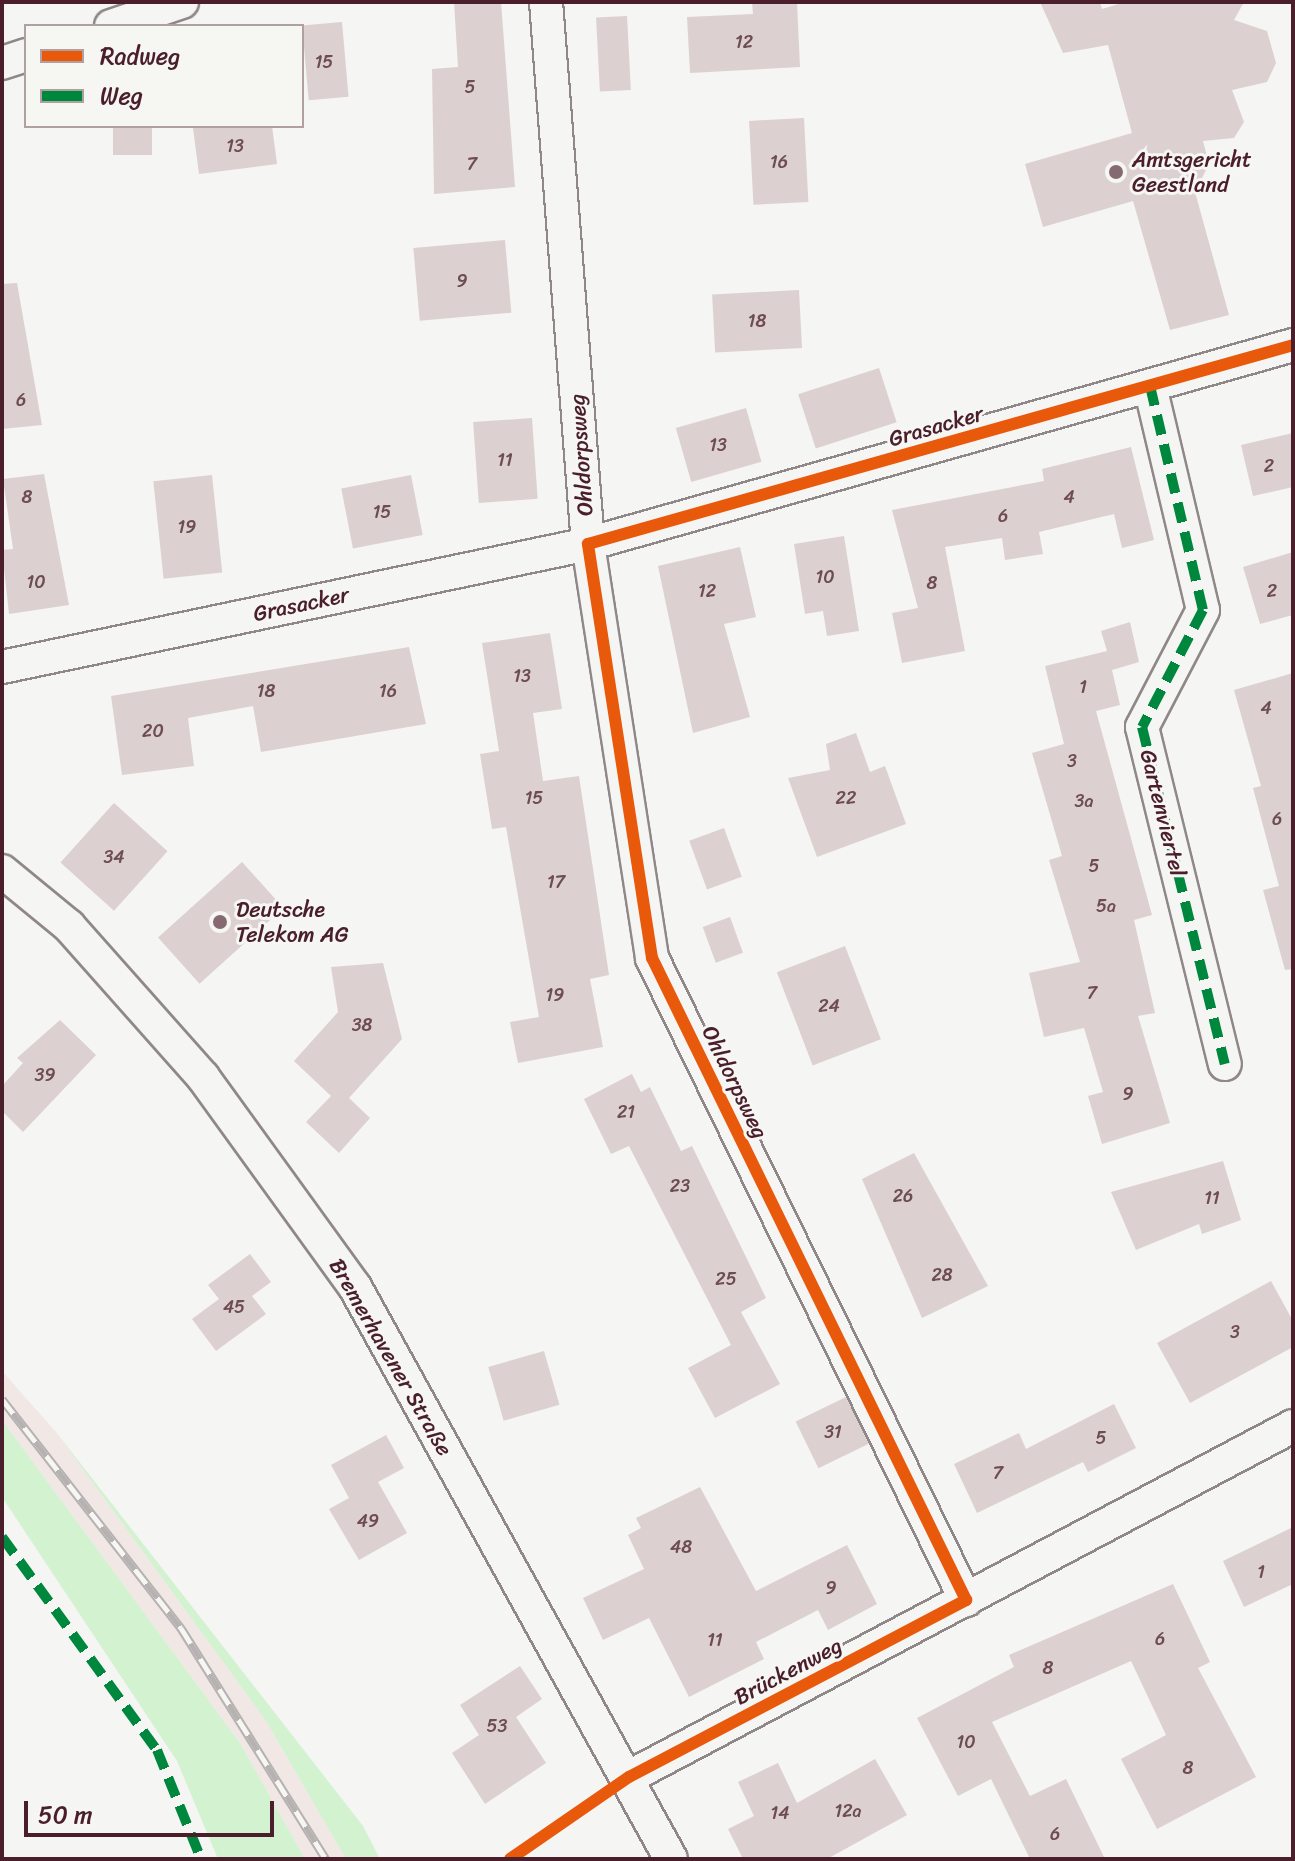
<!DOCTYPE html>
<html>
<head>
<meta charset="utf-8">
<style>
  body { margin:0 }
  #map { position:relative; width:1295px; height:1861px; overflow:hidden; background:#f5f5f3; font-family:Sriracha,sans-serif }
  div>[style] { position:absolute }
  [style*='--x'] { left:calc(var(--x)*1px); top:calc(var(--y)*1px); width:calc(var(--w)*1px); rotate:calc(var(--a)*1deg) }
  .built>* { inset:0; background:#f1e7e5 }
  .green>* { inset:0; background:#d2f2d0 }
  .building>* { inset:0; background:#dcd1d0; transform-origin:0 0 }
  .roads { filter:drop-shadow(2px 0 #8f8788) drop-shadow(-2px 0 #8f8788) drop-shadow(0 2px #8f8788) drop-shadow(0 -2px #8f8788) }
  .street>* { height:32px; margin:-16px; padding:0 16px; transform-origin:16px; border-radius:16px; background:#f5f5f3 }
  .rail>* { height:9px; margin-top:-4.5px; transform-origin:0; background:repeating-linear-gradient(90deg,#f6f6f2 0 18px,#b6b2b2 0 36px); box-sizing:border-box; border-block:2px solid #b6b2b2 }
  .quiet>* { height:10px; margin-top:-5px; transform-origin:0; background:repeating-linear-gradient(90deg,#00873e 0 20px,transparent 0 30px) }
  .cycleway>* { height:12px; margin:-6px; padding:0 6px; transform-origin:6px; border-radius:6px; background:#e8590c }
  .dots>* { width:22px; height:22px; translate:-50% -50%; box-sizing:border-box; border:4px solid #f6f6f2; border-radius:50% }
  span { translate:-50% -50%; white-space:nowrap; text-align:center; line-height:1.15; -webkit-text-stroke:6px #f6f6f2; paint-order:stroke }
  .number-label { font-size:18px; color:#6e4c54 }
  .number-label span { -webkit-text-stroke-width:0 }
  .poi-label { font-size:22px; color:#4a1f2b }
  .left { translate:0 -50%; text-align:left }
  .street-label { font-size:22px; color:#4a1f2b }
  .frame { position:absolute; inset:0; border:4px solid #4a1f2b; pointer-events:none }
  .legend { position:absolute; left:24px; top:24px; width:280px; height:104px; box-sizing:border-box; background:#f6f6f2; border:2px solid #b1a0a2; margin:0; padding:10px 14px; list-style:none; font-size:24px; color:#4a1f2b }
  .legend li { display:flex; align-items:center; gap:16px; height:40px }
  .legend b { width:40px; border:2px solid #b1a0a2 }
  .scale { position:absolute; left:24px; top:1801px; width:250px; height:36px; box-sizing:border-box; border:4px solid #4a1f2b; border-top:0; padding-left:10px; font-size:24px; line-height:28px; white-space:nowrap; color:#4a1f2b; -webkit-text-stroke:6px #f6f6f2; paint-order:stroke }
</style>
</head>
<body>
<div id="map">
  <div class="built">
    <i style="clip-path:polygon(2px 1371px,56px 1432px,266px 1721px,346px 1859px,305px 1859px,240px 1743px,2px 1420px)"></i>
  </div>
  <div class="green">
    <i style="clip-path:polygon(2px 1420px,240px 1743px,305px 1859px,218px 1859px,177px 1761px,2px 1497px)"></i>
    <i style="clip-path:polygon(56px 1432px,363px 1826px,380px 1859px,346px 1859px,266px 1721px)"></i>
  </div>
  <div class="building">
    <i style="clip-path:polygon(454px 2px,501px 2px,515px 187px,434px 194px,432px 69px,458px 67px)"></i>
    <i style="clip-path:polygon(752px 2px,797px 2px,800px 67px,690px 73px,687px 17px,753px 14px)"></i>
    <i style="clip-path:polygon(1040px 2px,1100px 2px,1102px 9px,1125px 2px,1244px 2px,1234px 20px,1267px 31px,1276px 63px,1267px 82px,1232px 90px,1244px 122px,1234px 138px,1203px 141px,1209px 164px,1195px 192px,1229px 315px,1170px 330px,1133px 201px,1043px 227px,1025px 164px,1132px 133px,1108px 45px,1063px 53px)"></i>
    <i style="left:627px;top:16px;width:74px;height:31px;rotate:87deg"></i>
    <i style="left:342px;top:22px;width:75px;height:40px;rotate:85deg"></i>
    <i style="left:804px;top:118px;width:84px;height:55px;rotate:87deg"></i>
    <i style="left:113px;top:126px;width:39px;height:29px"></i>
    <i style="clip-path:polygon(272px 126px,277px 164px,199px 174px,193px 128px)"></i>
    <i style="left:505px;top:240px;width:73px;height:92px;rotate:85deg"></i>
    <i style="clip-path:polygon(17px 283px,42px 425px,2px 429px,2px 284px)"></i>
    <i style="left:799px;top:290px;width:58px;height:87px;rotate:87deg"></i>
    <i style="left:879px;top:368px;width:57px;height:85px;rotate:72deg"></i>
    <i style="left:746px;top:408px;width:56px;height:73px;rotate:74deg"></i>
    <i style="left:532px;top:418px;width:81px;height:59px;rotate:86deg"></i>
    <i style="clip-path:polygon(1293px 433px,1293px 487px,1253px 496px,1241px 445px)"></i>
    <i style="clip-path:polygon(1131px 447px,1154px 540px,1122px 548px,1114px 514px,1039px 532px,1043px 554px,1005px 560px,1002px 538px,945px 547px,965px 651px,902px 663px,892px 613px,918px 608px,892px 510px,1044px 481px,1042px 469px)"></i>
    <i style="clip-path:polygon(44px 474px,69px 605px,9px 614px,2px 550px,13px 549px,3px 479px)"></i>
    <i style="left:212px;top:475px;width:98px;height:59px;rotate:84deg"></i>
    <i style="left:411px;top:475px;width:61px;height:71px;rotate:79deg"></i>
    <i style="clip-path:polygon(844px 536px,859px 631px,827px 636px,823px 611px,805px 614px,794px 544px)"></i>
    <i style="clip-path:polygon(740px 547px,756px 617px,724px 624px,750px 717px,693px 733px,658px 566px)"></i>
    <i style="clip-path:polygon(1293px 552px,1293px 615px,1260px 624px,1243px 567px)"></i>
    <i style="clip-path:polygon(1130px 622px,1139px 662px,1112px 670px,1120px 705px,1096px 711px,1152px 915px,1134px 920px,1155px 1013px,1138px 1016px,1170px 1123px,1102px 1144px,1088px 1096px,1103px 1092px,1084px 1028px,1044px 1037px,1029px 973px,1080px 962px,1049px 860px,1062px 856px,1032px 753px,1064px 744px,1045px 666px,1107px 651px,1101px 631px)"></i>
    <i style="clip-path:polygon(550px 633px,562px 709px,533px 713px,543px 781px,579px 776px,609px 975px,590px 979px,603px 1047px,518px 1063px,510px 1022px,539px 1017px,506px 827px,492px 829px,480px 754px,499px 751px,482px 643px)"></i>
    <i style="clip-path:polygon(409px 647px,426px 724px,261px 752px,253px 706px,188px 718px,194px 766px,122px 775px,111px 696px)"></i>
    <i style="clip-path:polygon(1293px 673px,1293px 969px,1285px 970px,1263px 890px,1279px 886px,1253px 788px,1261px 786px,1234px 690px)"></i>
    <i style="clip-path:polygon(856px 733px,870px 772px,885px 766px,906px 824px,817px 857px,788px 778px,830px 770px,826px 744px)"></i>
    <i style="left:114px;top:803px;width:72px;height:80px;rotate:42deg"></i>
    <i style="left:724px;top:828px;width:52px;height:37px;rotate:70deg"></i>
    <i style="left:242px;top:862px;width:62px;height:113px;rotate:48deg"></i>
    <i style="left:730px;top:917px;width:38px;height:29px;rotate:70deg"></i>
    <i style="left:845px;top:946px;width:100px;height:73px;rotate:69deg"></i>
    <i style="clip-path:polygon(383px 963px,402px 1039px,349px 1098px,370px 1118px,339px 1153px,306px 1122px,331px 1096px,294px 1061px,338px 1012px,331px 967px)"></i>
    <i style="clip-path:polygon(60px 1020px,96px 1055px,23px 1132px,2px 1111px,2px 1086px,23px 1063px,17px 1058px)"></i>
    <i style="clip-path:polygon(632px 1074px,641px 1092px,650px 1087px,681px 1151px,692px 1146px,766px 1298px,741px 1312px,780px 1384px,715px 1418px,688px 1368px,731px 1345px,629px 1146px,611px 1154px,584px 1099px)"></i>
    <i style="clip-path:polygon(914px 1153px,988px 1286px,922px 1318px,862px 1179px)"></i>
    <i style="clip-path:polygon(1223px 1161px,1241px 1220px,1202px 1234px,1199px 1224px,1136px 1250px,1111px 1192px)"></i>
    <i style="clip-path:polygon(250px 1254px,271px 1282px,252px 1296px,266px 1314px,216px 1351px,192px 1319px,219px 1299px,208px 1285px)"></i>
    <i style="clip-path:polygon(1271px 1281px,1293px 1321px,1293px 1347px,1190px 1403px,1157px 1343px)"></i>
    <i style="left:544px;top:1351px;width:56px;height:58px;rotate:74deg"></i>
    <i style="left:846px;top:1397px;width:52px;height:56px;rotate:64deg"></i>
    <i style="clip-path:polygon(1114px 1404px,1136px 1448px,1088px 1472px,1083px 1462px,977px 1513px,954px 1464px,1019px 1433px,1026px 1449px)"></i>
    <i style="clip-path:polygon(386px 1435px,404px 1468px,378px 1482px,407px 1533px,359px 1560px,329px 1509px,349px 1498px,331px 1465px)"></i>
    <i style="clip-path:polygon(700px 1487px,756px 1591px,847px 1545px,877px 1604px,828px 1630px,818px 1610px,756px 1642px,764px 1659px,689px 1697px,649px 1618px,603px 1640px,583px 1598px,644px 1569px,628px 1535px,641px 1528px,636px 1518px)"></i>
    <i style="clip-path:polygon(1293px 1527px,1293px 1584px,1244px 1607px,1223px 1561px)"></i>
    <i style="clip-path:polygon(1173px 1584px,1210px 1662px,1198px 1668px,1256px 1777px,1157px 1829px,1121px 1759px,1166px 1735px,1131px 1661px,992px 1722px,1030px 1796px,1066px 1779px,1105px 1859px,1030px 1859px,991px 1779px,958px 1796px,917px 1718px,1014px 1667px,1009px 1655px)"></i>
    <i style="clip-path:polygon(520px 1666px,542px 1699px,516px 1717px,546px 1763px,485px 1804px,452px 1753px,479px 1735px,460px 1705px)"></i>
    <i style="clip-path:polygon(875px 1759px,907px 1815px,827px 1859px,743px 1859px,728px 1829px,754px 1816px,738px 1782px,778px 1763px,797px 1803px)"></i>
  </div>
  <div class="roads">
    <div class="street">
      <i style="--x:546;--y:2;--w:544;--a:85.57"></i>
      <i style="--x:588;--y:544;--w:419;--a:81.2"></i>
      <i style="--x:652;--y:958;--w:715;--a:63.94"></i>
      <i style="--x:111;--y:26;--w:75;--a:-18.7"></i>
      <i style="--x:2;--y:63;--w:25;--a:-18"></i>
      <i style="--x:1150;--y:386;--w:230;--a:76.7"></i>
      <i style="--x:1203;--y:610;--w:132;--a:117.5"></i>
      <i style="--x:1142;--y:727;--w:347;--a:76.2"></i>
      <i style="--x:2;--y:667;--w:599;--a:-11.85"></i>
      <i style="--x:588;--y:544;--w:733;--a:-15.76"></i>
      <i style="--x:2;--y:871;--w:87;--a:39.4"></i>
      <i style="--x:69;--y:926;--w:202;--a:48.4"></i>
      <i style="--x:203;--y:1077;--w:259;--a:54.1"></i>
      <i style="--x:355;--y:1287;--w:653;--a:61.08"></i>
      <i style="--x:629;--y:1777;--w:751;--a:-27.86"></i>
    </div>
  </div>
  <div class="rail">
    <i style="--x:2;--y:1399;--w:291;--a:52"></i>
    <i style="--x:181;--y:1628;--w:273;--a:57.9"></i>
  </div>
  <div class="quiet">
    <i style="--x:1150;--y:386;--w:230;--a:76.7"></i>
    <i style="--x:1203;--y:610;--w:132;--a:117.5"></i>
    <i style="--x:1142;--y:727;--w:347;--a:76.2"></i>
    <i style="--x:2;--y:1537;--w:263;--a:54"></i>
    <i style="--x:157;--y:1750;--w:118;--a:68"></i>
  </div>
  <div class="cycleway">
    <i style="--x:510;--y:1859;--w:145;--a:-34.6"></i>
    <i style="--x:629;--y:1777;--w:381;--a:-27.7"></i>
    <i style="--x:966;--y:1600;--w:715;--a:-116.06"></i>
    <i style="--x:652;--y:958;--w:419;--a:-98.8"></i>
    <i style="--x:588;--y:544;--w:733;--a:-15.76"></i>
  </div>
  <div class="dots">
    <i style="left:1116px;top:172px;background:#866a71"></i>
    <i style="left:220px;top:922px;background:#866a71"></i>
  </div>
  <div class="number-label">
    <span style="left:744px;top:42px">12</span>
    <span style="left:324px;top:62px">15</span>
    <span style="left:470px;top:87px">5</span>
    <span style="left:235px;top:146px">13</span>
    <span style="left:779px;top:162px">16</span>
    <span style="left:472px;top:164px">7</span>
    <span style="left:462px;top:281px">9</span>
    <span style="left:757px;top:321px">18</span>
    <span style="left:21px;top:400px">6</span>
    <span style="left:718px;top:445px">13</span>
    <span style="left:505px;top:460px">11</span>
    <span style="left:1269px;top:466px">2</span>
    <span style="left:27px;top:497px">8</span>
    <span style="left:1069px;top:497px">4</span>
    <span style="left:382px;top:512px">15</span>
    <span style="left:1003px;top:516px">6</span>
    <span style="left:187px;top:527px">19</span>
    <span style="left:825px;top:577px">10</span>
    <span style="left:36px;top:582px">10</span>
    <span style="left:932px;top:583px">8</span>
    <span style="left:707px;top:591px">12</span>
    <span style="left:1272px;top:591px">2</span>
    <span style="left:522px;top:676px">13</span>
    <span style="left:1083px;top:687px">1</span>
    <span style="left:266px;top:691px">18</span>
    <span style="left:388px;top:691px">16</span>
    <span style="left:1266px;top:708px">4</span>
    <span style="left:153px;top:731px">20</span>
    <span style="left:1072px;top:761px">3</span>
    <span style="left:534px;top:798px">15</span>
    <span style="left:846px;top:798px">22</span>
    <span style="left:1084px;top:801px">3a</span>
    <span style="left:1277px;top:819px">6</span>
    <span style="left:114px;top:857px">34</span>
    <span style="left:1094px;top:866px">5</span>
    <span style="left:556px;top:882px">17</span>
    <span style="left:1106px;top:906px">5a</span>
    <span style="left:1092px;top:993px">7</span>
    <span style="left:555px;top:995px">19</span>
    <span style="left:829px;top:1006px">24</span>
    <span style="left:362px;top:1025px">38</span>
    <span style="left:45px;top:1075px">39</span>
    <span style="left:1128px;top:1094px">9</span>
    <span style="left:626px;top:1112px">21</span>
    <span style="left:680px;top:1186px">23</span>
    <span style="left:903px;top:1196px">26</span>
    <span style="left:1212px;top:1198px">11</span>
    <span style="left:942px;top:1275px">28</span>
    <span style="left:726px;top:1279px">25</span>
    <span style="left:234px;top:1307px">45</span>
    <span style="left:1235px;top:1332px">3</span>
    <span style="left:833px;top:1432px">31</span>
    <span style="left:1101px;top:1438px">5</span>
    <span style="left:998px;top:1473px">7</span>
    <span style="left:368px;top:1521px">49</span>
    <span style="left:681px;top:1547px">48</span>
    <span style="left:1261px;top:1572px">1</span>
    <span style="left:831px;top:1588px">9</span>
    <span style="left:1160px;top:1639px">6</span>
    <span style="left:715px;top:1640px">11</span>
    <span style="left:1048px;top:1668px">8</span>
    <span style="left:497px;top:1726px">53</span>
    <span style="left:966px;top:1742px">10</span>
    <span style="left:1188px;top:1768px">8</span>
    <span style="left:848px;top:1811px">12a</span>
    <span style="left:780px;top:1813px">14</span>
    <span style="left:1055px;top:1834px">6</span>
  </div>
  <div class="poi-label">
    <span class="left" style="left:1132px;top:172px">Amtsgericht<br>Geestland</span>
    <span class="left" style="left:236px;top:922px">Deutsche<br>Telekom AG</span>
  </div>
  <div class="street-label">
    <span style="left:936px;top:426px;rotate:-16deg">Grasacker</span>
    <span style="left:581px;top:455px;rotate:-94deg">Ohldorpsweg</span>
    <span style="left:301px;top:604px;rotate:-12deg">Grasacker</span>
    <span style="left:1163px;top:813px;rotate:76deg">Gartenviertel</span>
    <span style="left:735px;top:1082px;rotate:64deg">Ohldorpsweg</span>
    <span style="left:391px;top:1357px;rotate:60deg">Bremerhavener Straße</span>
    <span style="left:788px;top:1671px;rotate:-28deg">Brückenweg</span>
  </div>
  <div class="frame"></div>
  <ul class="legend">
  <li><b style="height:10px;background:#e8590c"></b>Radweg</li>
  <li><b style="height:10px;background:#00873e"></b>Weg</li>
  </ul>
  <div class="scale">50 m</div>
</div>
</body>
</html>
